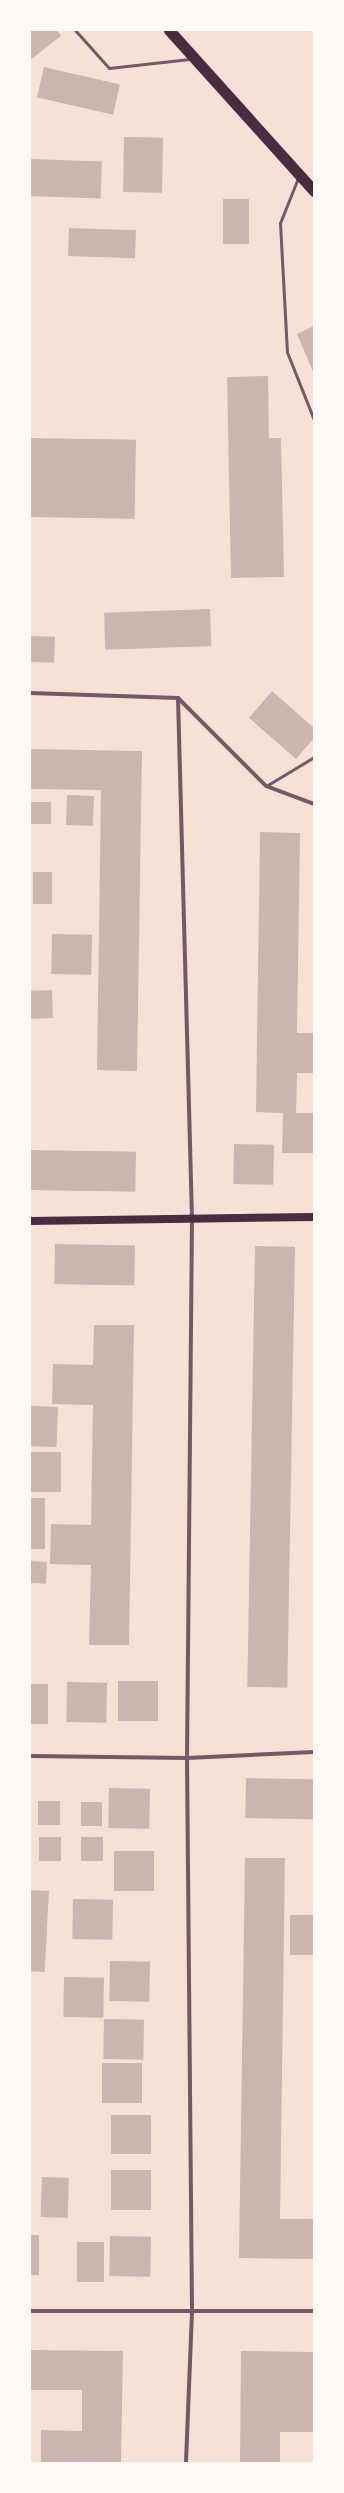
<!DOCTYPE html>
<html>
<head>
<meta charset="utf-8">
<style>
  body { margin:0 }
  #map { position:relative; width:344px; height:2493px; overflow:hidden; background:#f7e1d7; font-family:"Work Sans",sans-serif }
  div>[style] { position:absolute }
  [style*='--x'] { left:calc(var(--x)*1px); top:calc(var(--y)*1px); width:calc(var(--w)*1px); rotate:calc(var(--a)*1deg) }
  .building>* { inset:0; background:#ccb4b1; transform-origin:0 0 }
  .service>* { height:3px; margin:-1.5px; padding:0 1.5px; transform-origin:1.5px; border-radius:1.5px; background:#755966 }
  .minor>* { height:4px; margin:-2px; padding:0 2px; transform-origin:2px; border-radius:2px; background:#755966 }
  .secondary>* { height:8px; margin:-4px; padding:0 4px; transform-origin:4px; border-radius:4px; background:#4a2c40 }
  .trunk>* { height:11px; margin:-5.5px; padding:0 5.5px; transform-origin:5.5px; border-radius:5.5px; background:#4a2c40 }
  span { translate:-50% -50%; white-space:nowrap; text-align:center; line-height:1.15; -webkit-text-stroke:3.5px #fffaf5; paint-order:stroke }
  .frame { position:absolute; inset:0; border:31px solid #fffaf5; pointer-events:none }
</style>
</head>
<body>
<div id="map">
  <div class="building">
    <i style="clip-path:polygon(30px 30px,57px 30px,61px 36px,30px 60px)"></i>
    <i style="left:44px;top:67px;width:78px;height:31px;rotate:13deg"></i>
    <i style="left:124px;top:137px;width:39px;height:55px;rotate:1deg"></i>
    <i style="left:30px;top:159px;width:72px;height:37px;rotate:2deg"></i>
    <i style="left:223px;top:199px;width:26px;height:45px"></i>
    <i style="left:69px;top:228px;width:67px;height:28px;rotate:2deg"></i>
    <i style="clip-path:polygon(314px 326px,314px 374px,297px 334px)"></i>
    <i style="clip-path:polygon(268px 376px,269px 438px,281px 438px,284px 577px,231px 578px,227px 377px)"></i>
    <i style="left:30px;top:438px;width:106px;height:79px;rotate:1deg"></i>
    <i style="left:210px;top:609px;width:37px;height:106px;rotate:88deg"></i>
    <i style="left:30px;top:636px;width:25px;height:26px;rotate:2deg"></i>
    <i style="clip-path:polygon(272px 691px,314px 728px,314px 738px,296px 759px,249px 718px)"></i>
    <i style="clip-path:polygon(30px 749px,142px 751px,137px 1071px,97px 1070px,101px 790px,30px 789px)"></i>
    <i style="left:67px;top:795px;width:27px;height:30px;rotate:2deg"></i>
    <i style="left:30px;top:802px;width:21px;height:22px"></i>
    <i style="clip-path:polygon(260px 832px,300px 833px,297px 1033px,314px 1033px,314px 1073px,297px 1073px,296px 1113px,314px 1113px,314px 1153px,282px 1153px,283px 1113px,256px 1112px)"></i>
    <i style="left:33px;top:872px;width:19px;height:32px"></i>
    <i style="left:52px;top:934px;width:40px;height:40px;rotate:1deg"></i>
    <i style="left:52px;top:990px;width:28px;height:22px;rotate:88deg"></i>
    <i style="left:234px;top:1144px;width:40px;height:40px;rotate:1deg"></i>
    <i style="left:30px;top:1150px;width:106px;height:40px;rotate:1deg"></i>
    <i style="left:55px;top:1244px;width:80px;height:40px;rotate:1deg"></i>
    <i style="left:255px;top:1246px;width:40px;height:441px;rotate:1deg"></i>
    <i style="clip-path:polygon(94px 1325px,134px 1325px,129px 1645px,89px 1645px,91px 1565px,50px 1564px,51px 1524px,91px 1525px,93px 1405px,52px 1404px,53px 1364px,93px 1365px)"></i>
    <i style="left:30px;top:1406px;width:28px;height:40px;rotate:2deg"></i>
    <i style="left:30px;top:1452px;width:31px;height:40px"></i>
    <i style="left:30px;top:1498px;width:15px;height:51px"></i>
    <i style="left:30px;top:1561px;width:17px;height:22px;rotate:3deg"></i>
    <i style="left:118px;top:1681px;width:40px;height:40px"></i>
    <i style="left:67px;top:1682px;width:40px;height:40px;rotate:1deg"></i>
    <i style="left:30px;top:1684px;width:18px;height:40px"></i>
    <i style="left:246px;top:1778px;width:68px;height:40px;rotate:1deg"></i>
    <i style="left:109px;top:1788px;width:41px;height:40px;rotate:1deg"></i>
    <i style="left:60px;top:1801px;width:24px;height:22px;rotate:90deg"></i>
    <i style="left:81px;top:1802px;width:21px;height:24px"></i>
    <i style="left:61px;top:1837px;width:24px;height:22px;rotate:90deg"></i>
    <i style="left:81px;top:1837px;width:22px;height:24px"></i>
    <i style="left:114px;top:1851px;width:40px;height:40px"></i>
    <i style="clip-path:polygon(245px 1858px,285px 1858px,280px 2219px,314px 2219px,314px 2259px,239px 2258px)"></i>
    <i style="left:30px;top:1890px;width:19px;height:81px;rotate:3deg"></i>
    <i style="left:73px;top:1899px;width:40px;height:40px;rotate:1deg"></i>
    <i style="left:290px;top:1915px;width:24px;height:40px"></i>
    <i style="left:110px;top:1961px;width:40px;height:40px;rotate:1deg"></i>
    <i style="left:64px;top:1977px;width:40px;height:40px;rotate:1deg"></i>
    <i style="left:104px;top:2019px;width:40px;height:40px;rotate:1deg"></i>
    <i style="left:102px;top:2063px;width:40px;height:40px"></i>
    <i style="left:111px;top:2115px;width:40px;height:39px"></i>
    <i style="left:111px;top:2170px;width:40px;height:40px"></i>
    <i style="left:42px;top:2177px;width:27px;height:40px;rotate:2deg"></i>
    <i style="left:30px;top:2235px;width:9px;height:40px"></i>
    <i style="left:110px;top:2236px;width:41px;height:40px;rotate:1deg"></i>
    <i style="left:77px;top:2242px;width:27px;height:40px"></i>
    <i style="clip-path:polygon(30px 2350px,123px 2351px,121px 2463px,41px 2463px,41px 2430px,82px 2431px,82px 2390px,30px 2390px)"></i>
    <i style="clip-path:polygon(241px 2351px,314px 2352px,314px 2432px,280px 2432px,280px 2463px,240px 2463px)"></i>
  </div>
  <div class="service">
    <i style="--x:75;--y:30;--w:51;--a:48.2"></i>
    <i style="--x:109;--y:68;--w:81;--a:-6.3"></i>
    <i style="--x:298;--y:178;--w:48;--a:111.8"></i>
    <i style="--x:280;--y:223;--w:129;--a:86.9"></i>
    <i style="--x:287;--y:352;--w:73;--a:68.3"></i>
    <i style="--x:266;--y:786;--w:56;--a:-31.1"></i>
  </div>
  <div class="minor">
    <i style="--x:30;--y:693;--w:148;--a:1.9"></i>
    <i style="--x:178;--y:698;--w:521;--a:88.46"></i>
    <i style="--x:192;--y:1219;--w:539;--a:90.53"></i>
    <i style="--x:187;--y:1758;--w:554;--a:89.48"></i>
    <i style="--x:192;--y:2312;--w:151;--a:92.3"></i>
    <i style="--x:178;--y:698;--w:124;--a:45"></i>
    <i style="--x:266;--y:786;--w:51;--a:20.6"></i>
    <i style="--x:30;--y:1756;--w:157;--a:0.7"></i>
    <i style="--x:187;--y:1758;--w:127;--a:-2.7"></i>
    <i style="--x:30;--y:2311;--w:284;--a:0"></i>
  </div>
  <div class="secondary">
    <i style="--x:30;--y:1221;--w:284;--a:-0.8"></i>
  </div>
  <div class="trunk">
    <i style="--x:169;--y:30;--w:217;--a:48"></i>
  </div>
  <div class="frame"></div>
</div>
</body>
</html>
